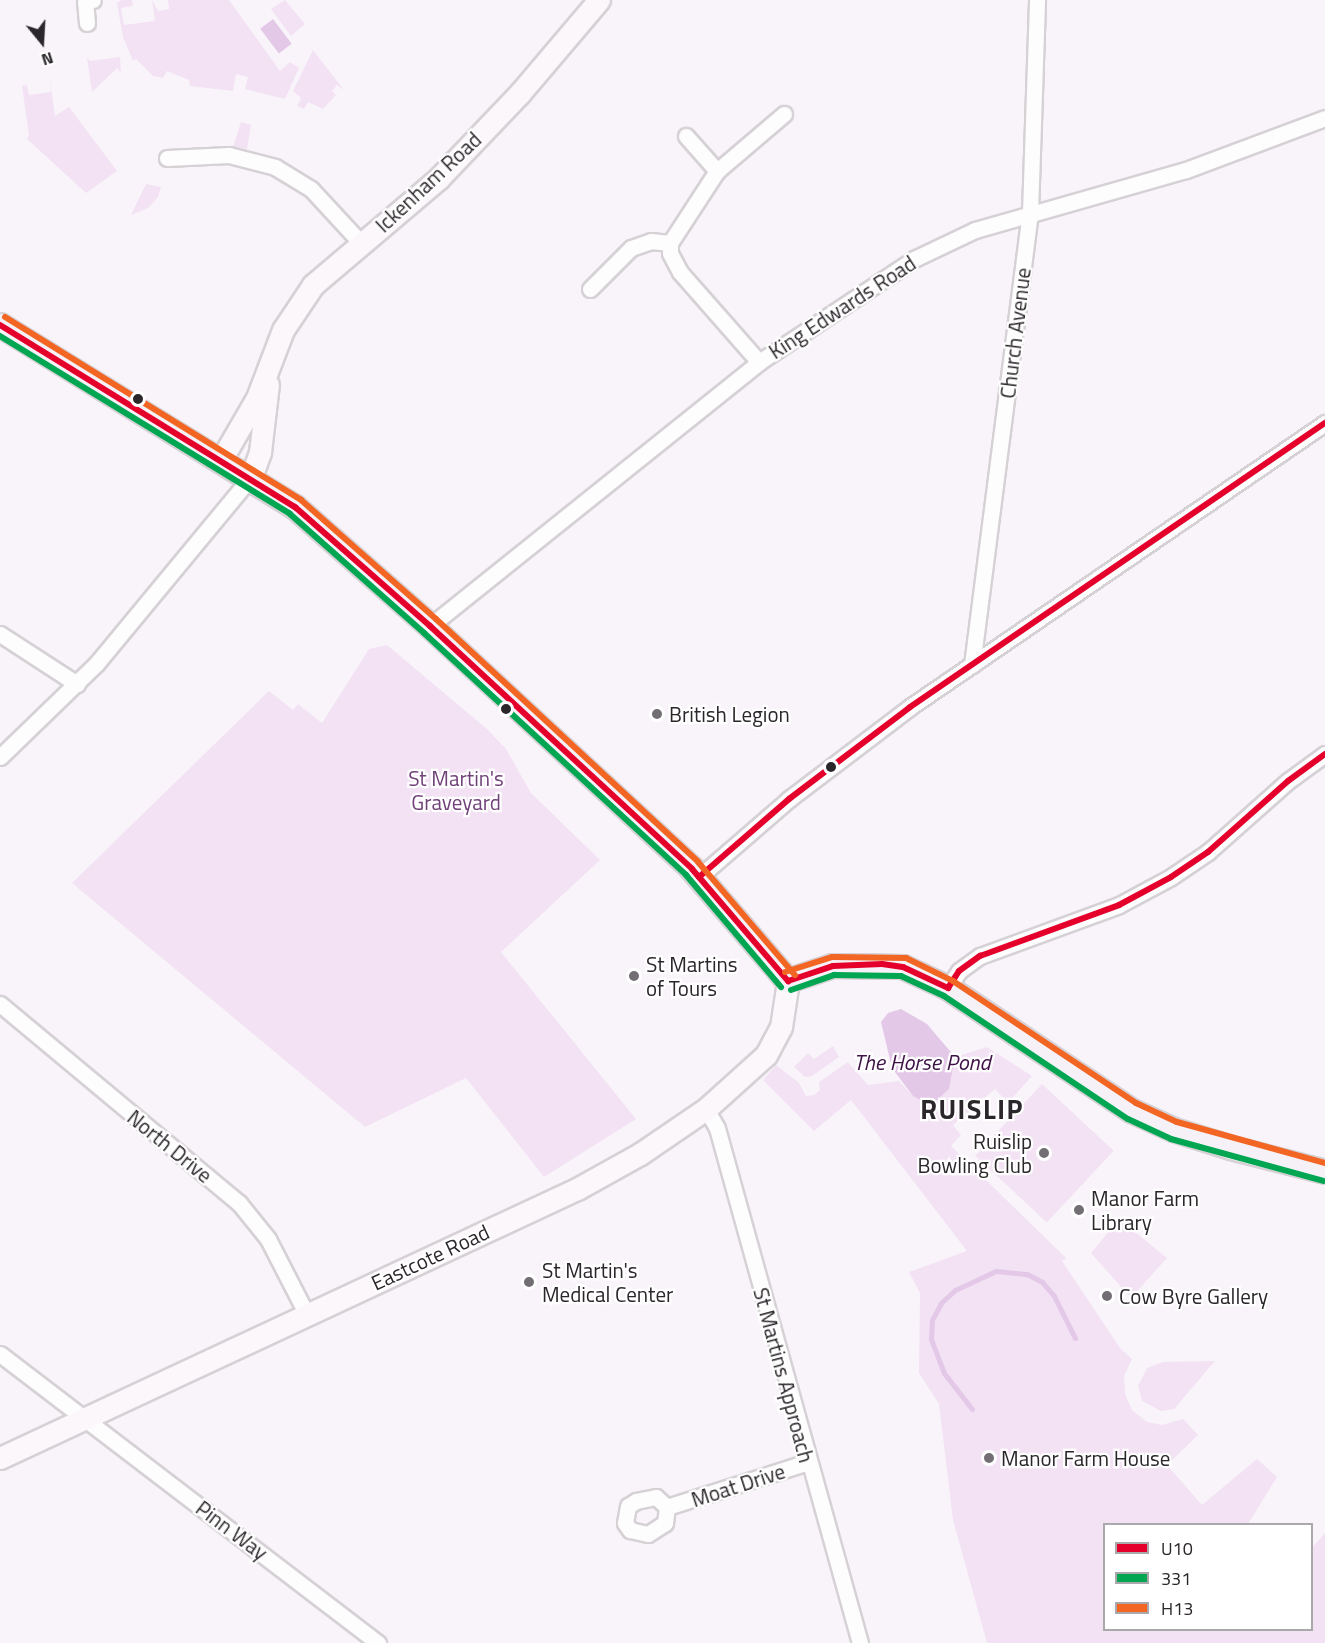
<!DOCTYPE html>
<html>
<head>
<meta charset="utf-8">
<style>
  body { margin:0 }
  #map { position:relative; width:1325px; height:1643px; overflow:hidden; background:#f9f4fa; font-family:"Titillium Web",sans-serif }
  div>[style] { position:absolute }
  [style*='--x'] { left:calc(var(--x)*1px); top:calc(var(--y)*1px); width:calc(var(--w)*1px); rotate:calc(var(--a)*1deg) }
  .green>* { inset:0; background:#f2e2f4; transform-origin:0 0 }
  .water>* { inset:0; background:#e3c8e8; transform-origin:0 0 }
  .stream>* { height:5px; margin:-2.5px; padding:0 2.5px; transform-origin:2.5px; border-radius:2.5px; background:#e3c8e8 }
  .roads { filter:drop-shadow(2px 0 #d5d1d5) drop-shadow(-2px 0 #d5d1d5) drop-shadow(0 2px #d5d1d5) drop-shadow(0 -2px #d5d1d5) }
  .street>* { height:15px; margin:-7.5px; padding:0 7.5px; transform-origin:7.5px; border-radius:7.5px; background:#fefdfe }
  .secondary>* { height:21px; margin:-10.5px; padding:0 10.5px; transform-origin:10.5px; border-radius:10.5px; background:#fbf7fb }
  .primary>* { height:22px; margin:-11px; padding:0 11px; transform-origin:11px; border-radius:11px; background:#f6f1f7 }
  .bus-1>* { height:6px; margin:-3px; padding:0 3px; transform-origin:3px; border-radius:3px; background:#e4002b }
  .bus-2>* { height:6px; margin:-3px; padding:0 3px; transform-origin:3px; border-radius:3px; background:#00a651 }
  .bus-3>* { height:6px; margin:-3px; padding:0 3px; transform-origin:3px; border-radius:3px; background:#f26522 }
  .dots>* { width:16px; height:16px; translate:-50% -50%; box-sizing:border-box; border:3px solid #fff; border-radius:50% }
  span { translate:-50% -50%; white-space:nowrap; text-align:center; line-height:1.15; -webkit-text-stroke:4.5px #fff; paint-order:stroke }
  .street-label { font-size:21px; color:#2a262a }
  .poi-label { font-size:21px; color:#2a262a }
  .left { translate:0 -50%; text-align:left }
  .right { translate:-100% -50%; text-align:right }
  .park-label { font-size:21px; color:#714279 }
  .water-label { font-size:22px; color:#3f1247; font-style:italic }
  .district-label { font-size:27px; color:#2a262a; font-weight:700; letter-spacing:1.5px }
  .legend { position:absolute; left:1103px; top:1523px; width:210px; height:108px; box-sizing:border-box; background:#fff; border:2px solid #aaa8aa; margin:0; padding:8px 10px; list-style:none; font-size:18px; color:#2a262a }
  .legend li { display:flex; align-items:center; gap:12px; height:30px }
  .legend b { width:30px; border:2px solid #aaa8aa }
  .north { position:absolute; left:12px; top:12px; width:60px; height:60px; -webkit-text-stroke:4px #fff; paint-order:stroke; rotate:162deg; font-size:16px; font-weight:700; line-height:24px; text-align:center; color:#2a262a }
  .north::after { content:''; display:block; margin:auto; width:21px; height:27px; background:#2a262a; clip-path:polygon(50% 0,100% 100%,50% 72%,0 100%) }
</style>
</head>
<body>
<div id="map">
  <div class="green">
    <i style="clip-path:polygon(121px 0,132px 0,133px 6px,121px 8px,124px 25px,155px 21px,152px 0,158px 11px,169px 9px,168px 0,229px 0,280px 71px,290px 62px,299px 68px,285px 99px,245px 89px,248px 77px,236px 74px,233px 91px,190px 86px,189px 80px,167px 71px,163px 78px,153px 76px,136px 59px,133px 61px,123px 37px,117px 3px)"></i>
    <i style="clip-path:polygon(285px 0,305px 24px,291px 36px,271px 9px)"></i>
    <i style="clip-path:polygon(313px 50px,344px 90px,337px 85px,332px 91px,336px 95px,323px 109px,308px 102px,304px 109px,297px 106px,301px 98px,293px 91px)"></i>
    <i style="clip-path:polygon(87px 57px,90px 61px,120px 57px,121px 73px,117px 68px,92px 92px)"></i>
    <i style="clip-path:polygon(50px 79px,55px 116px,69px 107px,117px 171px,86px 193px,27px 139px,29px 135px,22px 86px,27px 85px,29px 95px,51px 92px)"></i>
    <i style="clip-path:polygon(241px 122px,251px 125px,247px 149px,233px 147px)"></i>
    <i style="clip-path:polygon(146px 184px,161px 187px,158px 197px,148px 208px,131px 215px)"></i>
    <i style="clip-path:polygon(387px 645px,487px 729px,506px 749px,531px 793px,600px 860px,501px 952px,636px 1119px,544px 1177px,466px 1078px,365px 1127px,72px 883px,269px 691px,293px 710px,298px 704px,322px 723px,369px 649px)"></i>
    <i style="clip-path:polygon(833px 1046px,839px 1057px,812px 1076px,805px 1077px,794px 1067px,808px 1053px,814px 1059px)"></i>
    <i style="clip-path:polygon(987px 1047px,1032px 1076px,1008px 1103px,995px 1089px,953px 1125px,961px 1135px,951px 1146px,1066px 1258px,1062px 1261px,1120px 1348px,1132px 1359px,1124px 1376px,1125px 1394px,1132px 1410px,1147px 1422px,1162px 1425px,1183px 1419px,1198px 1435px,1167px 1465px,1202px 1505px,1257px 1459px,1277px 1477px,1248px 1524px,1104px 1524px,1104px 1630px,1312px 1630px,1312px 1548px,1325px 1533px,1325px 1643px,987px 1643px,953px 1520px,939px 1404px,919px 1373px,920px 1293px,909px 1272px,967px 1251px,851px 1100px,814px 1131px,763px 1080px,776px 1065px,799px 1083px,806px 1096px,814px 1095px,820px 1090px,819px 1082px,848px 1062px,868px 1085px,899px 1081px,913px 1096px,949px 1089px,955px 1057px)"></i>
    <i style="left:1042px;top:1084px;width:98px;height:98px;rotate:43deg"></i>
    <i style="clip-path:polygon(1119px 1219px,1167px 1258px,1131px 1298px,1091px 1253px)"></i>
    <i style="clip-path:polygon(1215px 1361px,1174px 1409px,1161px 1411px,1142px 1401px,1138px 1386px,1147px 1368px,1163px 1362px)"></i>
  </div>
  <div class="water">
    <i style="left:273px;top:19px;width:31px;height:16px;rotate:53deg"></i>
    <i style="clip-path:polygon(901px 1009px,927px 1024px,955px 1057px,949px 1089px,937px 1100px,921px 1100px,913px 1096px,892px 1068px,881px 1022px,888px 1013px)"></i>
  </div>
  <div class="stream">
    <i style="--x:972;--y:1409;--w:46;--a:-127.9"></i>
    <i style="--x:944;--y:1373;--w:36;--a:-111"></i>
    <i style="--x:931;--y:1339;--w:19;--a:-87"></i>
    <i style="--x:932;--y:1320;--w:19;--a:-62"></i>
    <i style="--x:941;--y:1303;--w:19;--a:-43"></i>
    <i style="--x:955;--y:1290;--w:45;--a:-24.9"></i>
    <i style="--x:996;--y:1271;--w:31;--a:6"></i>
    <i style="--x:1027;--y:1274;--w:17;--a:28"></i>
    <i style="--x:1042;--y:1282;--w:18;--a:49"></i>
    <i style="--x:1054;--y:1296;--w:47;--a:63.4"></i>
  </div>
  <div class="roads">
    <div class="street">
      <i style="--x:87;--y:23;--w:21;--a:-95"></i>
      <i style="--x:85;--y:2;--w:8;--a:-14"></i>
      <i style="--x:686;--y:136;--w:47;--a:48.5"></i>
      <i style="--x:167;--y:158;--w:62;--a:-2.8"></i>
      <i style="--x:229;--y:155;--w:48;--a:14.6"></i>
      <i style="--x:275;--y:167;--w:42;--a:31.4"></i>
      <i style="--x:311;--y:189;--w:72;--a:47.2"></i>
      <i style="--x:590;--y:289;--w:58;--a:-45"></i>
      <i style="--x:631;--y:248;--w:21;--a:-19"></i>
      <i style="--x:651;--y:241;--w:19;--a:6"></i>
      <i style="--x:759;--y:362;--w:120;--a:-131.3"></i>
      <i style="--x:680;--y:272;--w:21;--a:-118"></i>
      <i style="--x:670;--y:253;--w:10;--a:-90"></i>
      <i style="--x:670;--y:243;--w:86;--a:-56.9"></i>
      <i style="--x:717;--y:171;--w:88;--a:-40.4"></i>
      <i style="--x:430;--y:626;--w:422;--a:-38.7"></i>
      <i style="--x:759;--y:362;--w:186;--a:-33.6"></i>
      <i style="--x:914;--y:259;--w:68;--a:-25.4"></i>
      <i style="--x:975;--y:230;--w:219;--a:-15.9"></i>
      <i style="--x:1186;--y:170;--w:148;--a:-20.5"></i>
      <i style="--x:0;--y:634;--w:92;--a:33"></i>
      <i style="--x:972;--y:665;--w:456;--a:-82.7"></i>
      <i style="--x:1030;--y:213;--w:213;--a:-88.1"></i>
      <i style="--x:0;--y:757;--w:135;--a:-44.1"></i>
      <i style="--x:97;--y:663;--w:241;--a:-50.4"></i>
      <i style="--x:699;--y:877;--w:119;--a:-40.9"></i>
      <i style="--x:789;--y:799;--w:152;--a:-37.2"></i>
      <i style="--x:910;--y:707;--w:503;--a:-34.39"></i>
      <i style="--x:948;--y:988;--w:20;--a:-57"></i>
      <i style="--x:959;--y:971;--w:26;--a:-36"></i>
      <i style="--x:980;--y:956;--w:148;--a:-20.1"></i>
      <i style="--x:1119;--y:905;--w:59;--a:-28.3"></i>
      <i style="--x:1171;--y:877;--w:45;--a:-34"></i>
      <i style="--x:1208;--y:852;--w:107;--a:-41.6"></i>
      <i style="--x:1288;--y:781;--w:46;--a:-36.1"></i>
      <i style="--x:0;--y:1004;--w:311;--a:39.8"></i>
      <i style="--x:239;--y:1203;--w:46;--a:51.1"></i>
      <i style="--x:268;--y:1239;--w:85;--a:62.8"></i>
      <i style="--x:706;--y:1109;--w:22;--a:60"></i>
      <i style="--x:717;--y:1128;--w:534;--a:74.48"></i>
      <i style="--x:0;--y:1354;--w:476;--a:37.4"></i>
      <i style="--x:667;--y:1507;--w:15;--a:-138"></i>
      <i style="--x:656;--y:1497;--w:20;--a:169"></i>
      <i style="--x:636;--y:1501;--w:9;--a:148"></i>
      <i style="--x:628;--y:1506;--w:17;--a:100"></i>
      <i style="--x:625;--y:1523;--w:9;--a:54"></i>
      <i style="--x:630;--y:1530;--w:18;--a:13"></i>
      <i style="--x:648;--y:1534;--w:20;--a:-33"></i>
      <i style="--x:665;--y:1523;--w:16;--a:-83"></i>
      <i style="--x:667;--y:1507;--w:148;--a:-17.7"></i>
    </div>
    <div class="secondary">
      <i style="--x:221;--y:460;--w:72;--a:-59.9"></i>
      <i style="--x:257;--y:398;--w:73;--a:-69.1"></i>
      <i style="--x:283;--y:330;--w:54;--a:-56.3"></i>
      <i style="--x:313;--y:285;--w:165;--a:-40.3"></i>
      <i style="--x:439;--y:178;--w:117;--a:-46.4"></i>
      <i style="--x:520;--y:93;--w:122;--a:-49.7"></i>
      <i style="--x:251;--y:477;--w:27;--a:-70"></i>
      <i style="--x:260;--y:452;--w:68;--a:-83.3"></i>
      <i style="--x:0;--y:1458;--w:637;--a:-25"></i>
      <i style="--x:577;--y:1189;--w:72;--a:-29.1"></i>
      <i style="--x:640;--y:1154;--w:80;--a:-34.3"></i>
      <i style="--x:706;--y:1109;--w:81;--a:-42"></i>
      <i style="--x:766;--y:1055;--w:32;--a:-62"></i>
      <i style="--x:781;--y:1027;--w:47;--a:-81.3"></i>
    </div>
    <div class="primary">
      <i style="--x:0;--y:325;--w:347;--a:31.7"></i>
      <i style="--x:295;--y:507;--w:180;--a:41.4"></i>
      <i style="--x:430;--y:626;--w:357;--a:42.8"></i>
      <i style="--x:692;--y:869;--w:148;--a:49.4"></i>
      <i style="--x:788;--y:981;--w:47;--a:-18.4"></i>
      <i style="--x:833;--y:966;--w:70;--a:0.8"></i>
      <i style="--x:903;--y:967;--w:50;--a:25"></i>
      <i style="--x:948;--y:988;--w:221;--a:33.8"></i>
      <i style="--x:1132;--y:1111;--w:46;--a:24.3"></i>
      <i style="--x:1174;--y:1130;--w:60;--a:17.5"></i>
      <i style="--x:1231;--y:1148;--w:97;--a:14.3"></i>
    </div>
  </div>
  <div class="bus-1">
    <i style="--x:0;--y:325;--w:347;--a:31.7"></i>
    <i style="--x:295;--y:507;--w:180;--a:41.4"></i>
    <i style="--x:430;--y:626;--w:357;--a:42.8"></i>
    <i style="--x:692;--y:869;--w:148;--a:49.4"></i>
    <i style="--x:788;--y:981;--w:47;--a:-18.4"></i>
    <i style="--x:833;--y:966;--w:49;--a:-2.3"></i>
    <i style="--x:882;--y:964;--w:21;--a:8"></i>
    <i style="--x:903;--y:967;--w:50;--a:25"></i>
    <i style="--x:948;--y:988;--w:20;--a:-57"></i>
    <i style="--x:959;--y:971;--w:26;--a:-36"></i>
    <i style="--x:980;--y:956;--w:148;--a:-20.1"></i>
    <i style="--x:1119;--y:905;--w:59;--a:-28.3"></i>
    <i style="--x:1171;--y:877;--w:45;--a:-34"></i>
    <i style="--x:1208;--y:852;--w:107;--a:-41.6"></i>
    <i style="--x:1288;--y:781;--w:46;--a:-36.1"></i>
    <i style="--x:699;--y:877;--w:119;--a:-40.9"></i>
    <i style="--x:789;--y:799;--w:152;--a:-37.2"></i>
    <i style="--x:910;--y:707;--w:503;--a:-34.39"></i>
  </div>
  <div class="bus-2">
    <i style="--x:0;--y:336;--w:340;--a:31.5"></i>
    <i style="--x:290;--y:514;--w:179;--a:41.6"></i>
    <i style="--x:424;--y:633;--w:357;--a:42.7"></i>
    <i style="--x:686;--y:875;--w:147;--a:49.7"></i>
    <i style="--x:791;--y:990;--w:46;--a:-19.2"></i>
    <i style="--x:834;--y:975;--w:67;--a:0.9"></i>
    <i style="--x:901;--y:976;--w:47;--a:24.9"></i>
    <i style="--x:944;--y:996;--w:221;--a:33.8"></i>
    <i style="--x:1128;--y:1119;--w:47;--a:24.9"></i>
    <i style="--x:1171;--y:1139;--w:158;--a:15.4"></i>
  </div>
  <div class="bus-3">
    <i style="--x:5;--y:317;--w:348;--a:31.7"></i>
    <i style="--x:301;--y:500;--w:180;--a:41.4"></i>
    <i style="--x:436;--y:619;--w:357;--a:42.8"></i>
    <i style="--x:698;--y:862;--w:149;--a:49.4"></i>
    <i style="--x:785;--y:972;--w:49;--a:-17.7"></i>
    <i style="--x:832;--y:957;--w:74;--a:0.8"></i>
    <i style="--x:906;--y:958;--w:52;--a:26.1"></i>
    <i style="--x:953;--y:981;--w:220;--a:33.7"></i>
    <i style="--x:1136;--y:1103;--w:45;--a:24.9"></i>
    <i style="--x:1177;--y:1122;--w:154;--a:15.5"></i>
  </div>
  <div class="dots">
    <i style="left:138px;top:399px;background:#2a262a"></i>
    <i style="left:506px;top:709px;background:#2a262a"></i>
    <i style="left:657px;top:714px;background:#726e73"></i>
    <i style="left:831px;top:767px;background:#2a262a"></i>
    <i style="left:634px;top:976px;background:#726e73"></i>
    <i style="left:1044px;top:1153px;background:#726e73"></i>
    <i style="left:1079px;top:1210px;background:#726e73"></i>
    <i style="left:529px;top:1282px;background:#726e73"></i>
    <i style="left:1107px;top:1296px;background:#726e73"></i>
    <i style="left:989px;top:1458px;background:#726e73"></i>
  </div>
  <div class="street-label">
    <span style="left:428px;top:182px;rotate:-43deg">Ickenham Road</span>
    <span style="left:842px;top:307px;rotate:-33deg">King Edwards Road</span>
    <span style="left:1015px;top:333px;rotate:-83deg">Church Avenue</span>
    <span style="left:170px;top:1146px;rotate:39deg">North Drive</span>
    <span style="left:430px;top:1257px;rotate:-25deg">Eastcote Road</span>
    <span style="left:784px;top:1375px;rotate:75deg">St Martins Approach</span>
    <span style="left:738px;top:1485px;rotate:-18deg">Moat Drive</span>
    <span style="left:232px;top:1530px;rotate:37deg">Pinn Way</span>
  </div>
  <div class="poi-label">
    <span class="left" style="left:669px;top:714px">British Legion</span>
    <span class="left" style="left:646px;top:976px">St Martins<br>of Tours</span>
    <span class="right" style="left:1032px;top:1153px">Ruislip<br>Bowling Club</span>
    <span class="left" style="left:1091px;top:1210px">Manor Farm<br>Library</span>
    <span class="left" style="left:542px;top:1282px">St Martin's<br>Medical Center</span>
    <span class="left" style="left:1119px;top:1296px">Cow Byre Gallery</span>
    <span class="left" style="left:1001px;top:1458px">Manor Farm House</span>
  </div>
  <div class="park-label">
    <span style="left:456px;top:790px">St Martin's<br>Graveyard</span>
  </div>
  <div class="water-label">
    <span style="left:922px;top:1063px">The Horse Pond</span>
  </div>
  <div class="district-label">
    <span style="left:972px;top:1109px">RUISLIP</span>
  </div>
  <ul class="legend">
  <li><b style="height:8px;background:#e4002b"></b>U10</li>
  <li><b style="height:8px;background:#00a651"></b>331</li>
  <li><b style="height:8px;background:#f26522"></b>H13</li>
  </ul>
  <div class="north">N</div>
</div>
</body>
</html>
